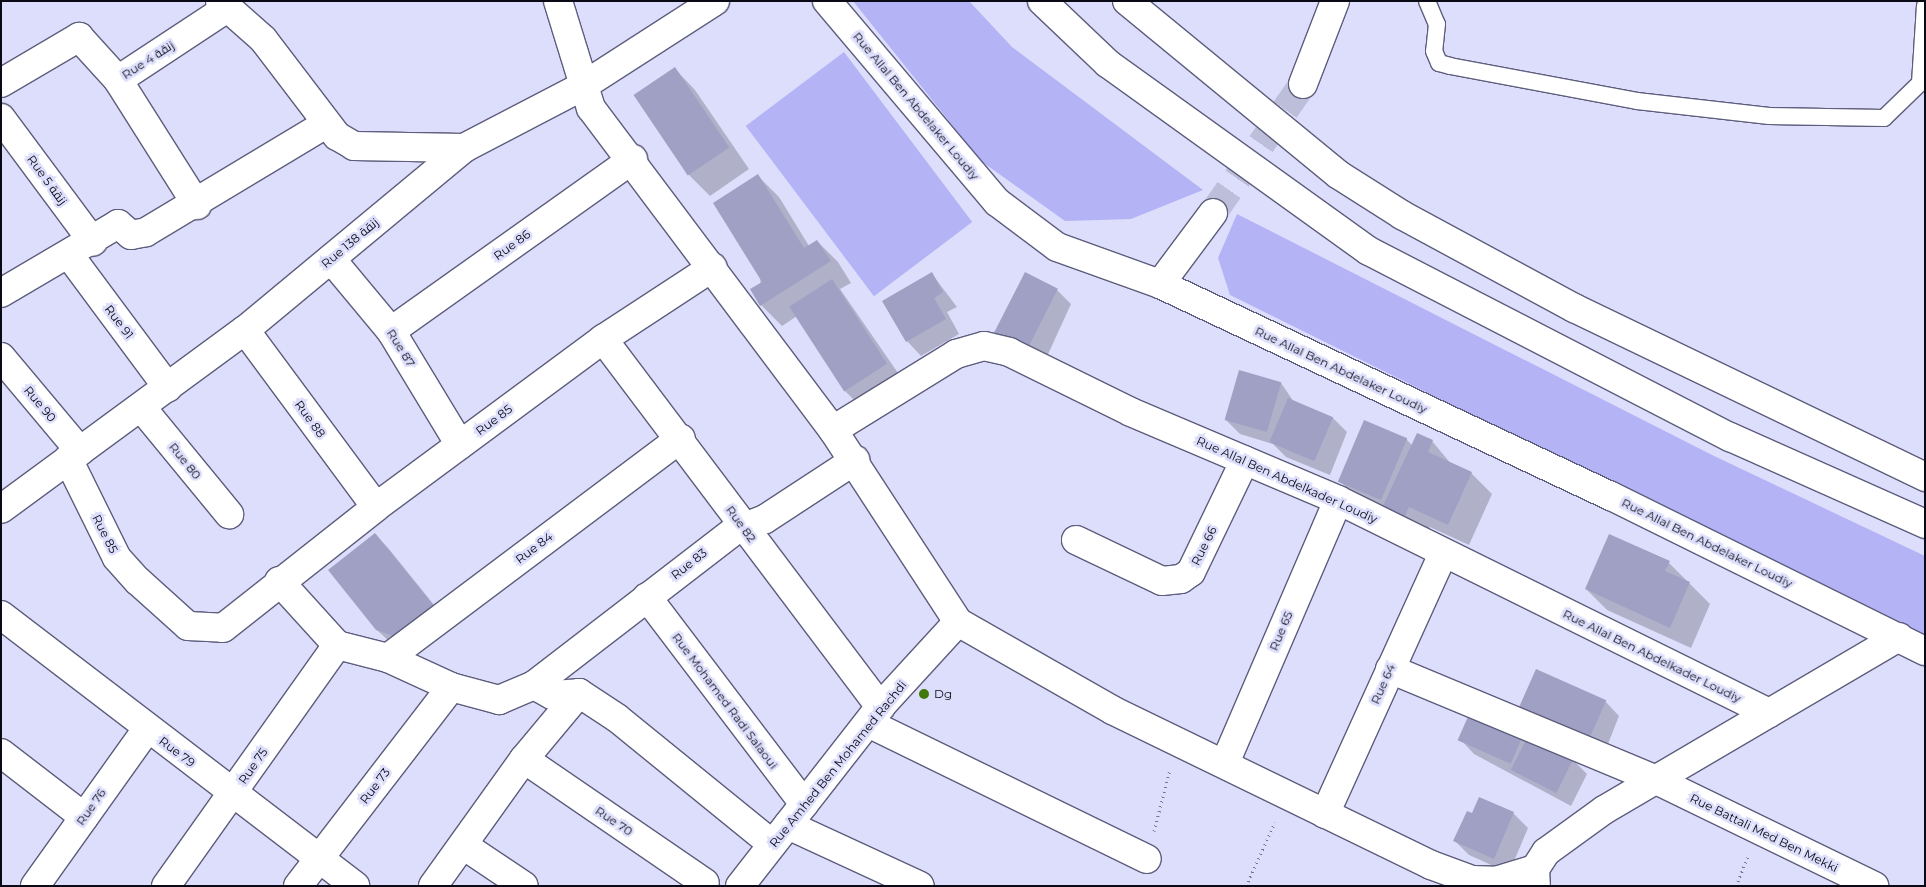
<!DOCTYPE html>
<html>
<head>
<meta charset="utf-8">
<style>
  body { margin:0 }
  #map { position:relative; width:1926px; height:887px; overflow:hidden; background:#dddefb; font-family:Montserrat,Cairo,sans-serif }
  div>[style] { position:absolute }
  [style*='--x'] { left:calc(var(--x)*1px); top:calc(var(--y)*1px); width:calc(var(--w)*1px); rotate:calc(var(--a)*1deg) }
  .green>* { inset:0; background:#b3b3f6; transform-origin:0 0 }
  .shadow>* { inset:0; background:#0003 }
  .building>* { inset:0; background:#9fa0c3; transform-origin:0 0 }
  .secondary-tunnel>* { height:28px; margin-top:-14px; transform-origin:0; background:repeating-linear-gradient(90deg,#bdbed9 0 28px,transparent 0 42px) }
  .path>* { height:3px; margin-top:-1.5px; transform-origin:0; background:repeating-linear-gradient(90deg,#75758a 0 1px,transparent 0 5px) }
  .roads { filter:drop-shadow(1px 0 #5d5d7d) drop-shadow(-1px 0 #5d5d7d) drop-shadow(0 1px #5d5d7d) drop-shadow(0 -1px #5d5d7d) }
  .lane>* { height:16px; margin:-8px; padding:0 8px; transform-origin:8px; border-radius:8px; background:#fff }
  .street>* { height:28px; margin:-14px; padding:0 14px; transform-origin:14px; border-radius:14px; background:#fff }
  .secondary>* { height:28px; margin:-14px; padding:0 14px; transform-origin:14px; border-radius:14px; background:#fff }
  .highway>* { height:28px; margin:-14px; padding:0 14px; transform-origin:14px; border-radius:14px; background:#fff }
  .dots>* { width:14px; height:14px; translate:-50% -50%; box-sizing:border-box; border:2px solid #dddefb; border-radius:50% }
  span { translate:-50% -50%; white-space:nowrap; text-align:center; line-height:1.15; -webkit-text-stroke:5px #dddefb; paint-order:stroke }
  .street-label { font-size:12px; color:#0a0a16 }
  .poi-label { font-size:12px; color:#0a0a16 }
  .left { translate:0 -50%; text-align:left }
  .frame { position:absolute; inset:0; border:2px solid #0a0a16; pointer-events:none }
</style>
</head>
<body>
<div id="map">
  <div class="green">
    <i style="clip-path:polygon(853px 1px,969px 1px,1012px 47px,1203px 190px,1131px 219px,1065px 221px,981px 161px)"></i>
    <i style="left:844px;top:52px;width:213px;height:123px;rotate:53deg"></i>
    <i style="clip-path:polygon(1237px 214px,1712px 455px,1925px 556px,1925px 639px,1230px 295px,1218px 258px)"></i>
  </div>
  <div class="shadow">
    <i style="clip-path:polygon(675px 69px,695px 90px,749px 169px,710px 196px,689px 175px)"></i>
    <i style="clip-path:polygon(758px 176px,779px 197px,809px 246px,817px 241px,838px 262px,851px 283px,840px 289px,907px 386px,866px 412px,845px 391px,797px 316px,782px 326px,761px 305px)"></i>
    <i style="clip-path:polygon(932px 274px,957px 307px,947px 312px,959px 334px,921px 356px,907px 341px)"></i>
    <i style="clip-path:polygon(1057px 290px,1071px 304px,1044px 363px,1009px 346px,994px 332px)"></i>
    <i style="clip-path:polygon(1240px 371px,1281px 383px,1294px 402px,1333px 418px,1347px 432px,1330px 475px,1286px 457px,1273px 444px,1240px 434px,1225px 419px)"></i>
    <i style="clip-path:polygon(1406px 439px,1412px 445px,1432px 441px,1452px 465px,1471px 473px,1492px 494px,1469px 545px,1430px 527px,1424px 540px,1354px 496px,1340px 481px)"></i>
    <i style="clip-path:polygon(375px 534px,389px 549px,447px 621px,392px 644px,377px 630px)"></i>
    <i style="clip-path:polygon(1669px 563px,1710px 604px,1691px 648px,1607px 610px,1586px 589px)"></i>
    <i style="clip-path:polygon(1605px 701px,1619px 716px,1604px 754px,1534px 726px)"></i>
    <i style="clip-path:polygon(1472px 712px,1573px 760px,1587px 774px,1571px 806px,1474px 754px,1460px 739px)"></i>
    <i style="clip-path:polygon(1513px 813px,1528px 828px,1509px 873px,1469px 855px,1455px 841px,1472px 815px)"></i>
  </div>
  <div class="building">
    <i style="left:675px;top:67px;width:97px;height:50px;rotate:56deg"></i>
    <i style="clip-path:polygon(758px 174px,804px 248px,817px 240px,831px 261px,760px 306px,750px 289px,762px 282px,713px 203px)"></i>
    <i style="clip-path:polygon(932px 272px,943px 292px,934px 298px,946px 319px,906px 342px,882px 301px)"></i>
    <i style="left:1025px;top:272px;width:37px;height:68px;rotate:27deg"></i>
    <i style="left:832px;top:279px;width:101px;height:51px;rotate:57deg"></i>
    <i style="left:1239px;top:370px;width:44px;height:52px;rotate:16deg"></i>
    <i style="left:1288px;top:398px;width:49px;height:48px;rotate:23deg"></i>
    <i style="left:1364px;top:420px;width:47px;height:67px;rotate:23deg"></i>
    <i style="clip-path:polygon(1417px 433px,1433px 440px,1428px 452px,1472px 472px,1448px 525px,1409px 507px,1403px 520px,1381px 510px)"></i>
    <i style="clip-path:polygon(375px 533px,434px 606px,397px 637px,376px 630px,328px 570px)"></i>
    <i style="clip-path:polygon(1609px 534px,1670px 561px,1665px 571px,1690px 582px,1670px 628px,1585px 589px)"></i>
    <i style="left:1536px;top:669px;width:77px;height:46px;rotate:24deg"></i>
    <i style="left:1471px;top:710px;width:58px;height:33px;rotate:24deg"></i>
    <i style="left:1528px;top:736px;width:51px;height:38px;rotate:27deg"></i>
    <i style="clip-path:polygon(1479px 797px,1514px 812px,1494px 859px,1453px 841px,1467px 811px,1472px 813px)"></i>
  </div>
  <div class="secondary-tunnel">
    <i style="--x:1213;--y:213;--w:157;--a:-55.1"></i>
  </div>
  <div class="path">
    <i style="--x:1154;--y:831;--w:64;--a:-75.5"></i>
    <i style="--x:1246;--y:886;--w:70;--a:-65.6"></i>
    <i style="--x:1736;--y:886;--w:31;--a:-68"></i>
  </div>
  <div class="roads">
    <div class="lane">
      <i style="--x:1427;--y:1;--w:25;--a:67"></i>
      <i style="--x:1437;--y:24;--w:27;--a:96"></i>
      <i style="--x:1434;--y:51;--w:13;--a:67"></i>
      <i style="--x:1439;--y:63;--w:11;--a:15"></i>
      <i style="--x:1450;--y:66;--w:190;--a:10.6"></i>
      <i style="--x:1637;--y:101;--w:133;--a:6.5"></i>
      <i style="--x:1769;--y:116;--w:115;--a:1"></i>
      <i style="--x:1884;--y:118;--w:50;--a:-44.2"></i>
      <i style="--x:1920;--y:83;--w:77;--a:-86.3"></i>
    </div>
    <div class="street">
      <i style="--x:220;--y:1;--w:57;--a:41.5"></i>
      <i style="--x:263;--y:39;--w:122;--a:52.7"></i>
      <i style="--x:337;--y:136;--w:20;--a:30"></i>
      <i style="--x:354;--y:146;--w:110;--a:1"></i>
      <i style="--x:558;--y:1;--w:112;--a:72.9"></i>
      <i style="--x:591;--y:108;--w:403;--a:53.1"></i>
      <i style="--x:833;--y:430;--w:229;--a:56.9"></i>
      <i style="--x:958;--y:622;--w:177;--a:29.7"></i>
      <i style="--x:1112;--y:710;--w:355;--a:25.9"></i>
      <i style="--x:1431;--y:865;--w:44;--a:20.1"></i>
      <i style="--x:1472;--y:880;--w:24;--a:2"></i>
      <i style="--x:1496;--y:881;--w:41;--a:-17.1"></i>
      <i style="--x:1535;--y:869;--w:17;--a:87"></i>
      <i style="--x:827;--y:1;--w:263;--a:49.8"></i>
      <i style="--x:997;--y:202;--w:75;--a:36.9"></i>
      <i style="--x:1057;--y:247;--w:109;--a:19.8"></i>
      <i style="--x:118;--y:80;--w:148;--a:57.7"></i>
      <i style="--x:1;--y:83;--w:91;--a:-30.5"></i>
      <i style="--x:79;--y:37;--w:58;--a:47.8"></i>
      <i style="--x:118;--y:80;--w:131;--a:-33.4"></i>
      <i style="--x:1;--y:118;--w:154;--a:53.4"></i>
      <i style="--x:70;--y:256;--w:164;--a:53.4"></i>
      <i style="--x:331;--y:259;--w:94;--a:50.2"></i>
      <i style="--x:391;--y:331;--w:133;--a:58.8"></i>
      <i style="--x:1;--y:293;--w:136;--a:-30.5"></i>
      <i style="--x:118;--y:224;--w:17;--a:40"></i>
      <i style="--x:131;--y:235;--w:15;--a:-11"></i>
      <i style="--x:146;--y:232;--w:208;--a:-31"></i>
      <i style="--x:245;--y:330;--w:220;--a:53.5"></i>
      <i style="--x:391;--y:331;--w:297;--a:-35.4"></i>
      <i style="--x:603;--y:339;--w:461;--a:53"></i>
      <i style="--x:1;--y:357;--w:123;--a:50"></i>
      <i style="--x:141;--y:407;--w:139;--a:50.6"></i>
      <i style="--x:833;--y:430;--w:145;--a:-31.7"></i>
      <i style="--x:956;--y:354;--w:29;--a:-16"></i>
      <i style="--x:984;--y:346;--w:26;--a:13"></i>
      <i style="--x:1009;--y:352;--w:136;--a:26.2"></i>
      <i style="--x:1131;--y:412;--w:225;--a:23"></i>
      <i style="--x:1338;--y:500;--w:481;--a:26.3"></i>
      <i style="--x:68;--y:459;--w:110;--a:63.7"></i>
      <i style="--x:117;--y:558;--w:31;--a:48"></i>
      <i style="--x:138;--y:581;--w:67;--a:42"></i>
      <i style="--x:188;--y:626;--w:35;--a:3"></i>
      <i style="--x:223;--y:628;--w:195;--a:-38.3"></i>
      <i style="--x:376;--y:507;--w:282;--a:-36.5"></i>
      <i style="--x:603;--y:339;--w:131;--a:-33.2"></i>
      <i style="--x:1;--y:509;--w:303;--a:-36.3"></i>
      <i style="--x:245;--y:330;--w:285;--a:-39.7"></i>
      <i style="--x:464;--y:148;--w:134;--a:-27.5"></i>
      <i style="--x:583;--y:86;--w:157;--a:-32.8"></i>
      <i style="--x:1076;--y:540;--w:95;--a:25.5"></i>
      <i style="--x:1162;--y:581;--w:19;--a:-6"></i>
      <i style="--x:1181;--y:579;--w:12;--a:-35"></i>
      <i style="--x:1191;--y:572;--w:124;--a:-64.3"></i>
      <i style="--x:279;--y:581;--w:86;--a:47.8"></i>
      <i style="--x:337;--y:645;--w:53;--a:14.3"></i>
      <i style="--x:388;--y:658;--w:69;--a:24.7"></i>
      <i style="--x:451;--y:687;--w:50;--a:15.2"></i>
      <i style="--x:499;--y:700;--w:38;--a:-23"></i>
      <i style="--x:534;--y:685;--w:21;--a:29"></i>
      <i style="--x:552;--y:695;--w:27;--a:-4"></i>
      <i style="--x:579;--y:693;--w:45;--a:33.3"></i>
      <i style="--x:617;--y:718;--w:200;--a:39.1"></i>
      <i style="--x:647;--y:597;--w:260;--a:52.8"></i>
      <i style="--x:1;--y:615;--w:446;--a:37.4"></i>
      <i style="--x:388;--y:658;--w:366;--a:-36.9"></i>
      <i style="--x:1390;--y:669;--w:286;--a:22.6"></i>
      <i style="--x:1654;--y:779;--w:245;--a:25.9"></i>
      <i style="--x:534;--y:685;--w:252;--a:-37.6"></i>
      <i style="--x:734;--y:531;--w:33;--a:-21"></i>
      <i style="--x:765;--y:519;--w:108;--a:-33.2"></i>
      <i style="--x:868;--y:723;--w:310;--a:26"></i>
      <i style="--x:1;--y:753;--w:105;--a:37.6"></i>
      <i style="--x:524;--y:759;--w:219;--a:34.4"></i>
      <i style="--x:1225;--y:763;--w:286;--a:-66.7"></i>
      <i style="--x:1325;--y:814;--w:286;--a:-65.6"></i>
      <i style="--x:788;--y:825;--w:145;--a:24.8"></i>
      <i style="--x:463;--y:845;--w:73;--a:33.9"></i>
      <i style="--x:1535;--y:869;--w:20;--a:-57"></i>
      <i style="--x:1546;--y:852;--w:72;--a:-35.9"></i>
      <i style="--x:1604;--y:810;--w:342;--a:-30.4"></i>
      <i style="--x:35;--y:886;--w:193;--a:-54.5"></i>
      <i style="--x:166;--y:886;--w:296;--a:-54.6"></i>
      <i style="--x:298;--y:886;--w:251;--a:-52.4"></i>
      <i style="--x:433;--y:886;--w:156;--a:-54.4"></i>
      <i style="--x:524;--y:759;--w:86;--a:-50.2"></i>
      <i style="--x:740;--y:886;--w:227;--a:-52"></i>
      <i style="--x:880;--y:707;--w:115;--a:-47.5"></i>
    </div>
    <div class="secondary">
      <i style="--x:1303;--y:84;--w:89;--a:-68.9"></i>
      <i style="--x:1213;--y:213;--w:89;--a:126.7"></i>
      <i style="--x:1160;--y:284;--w:498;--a:25.2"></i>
      <i style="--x:1611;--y:496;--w:350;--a:26.3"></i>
    </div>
    <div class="highway">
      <i style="--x:1042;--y:1;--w:90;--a:43.6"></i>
      <i style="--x:1107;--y:63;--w:322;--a:35.7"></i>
      <i style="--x:1369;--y:251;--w:406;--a:27.3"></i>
      <i style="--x:1730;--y:437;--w:214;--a:24"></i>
      <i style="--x:1127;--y:1;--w:274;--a:39.4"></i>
      <i style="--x:1339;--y:175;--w:75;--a:32.4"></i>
      <i style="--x:1402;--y:215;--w:196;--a:28.4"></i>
      <i style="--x:1574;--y:308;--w:390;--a:25.7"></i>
    </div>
  </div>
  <div class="dots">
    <i style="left:924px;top:694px;background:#427808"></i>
  </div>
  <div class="street-label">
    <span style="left:148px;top:60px;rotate:-33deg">Rue 4 زنقة</span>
    <span style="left:916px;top:106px;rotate:50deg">Rue Allal Ben Abdelaker Loudiy</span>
    <span style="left:47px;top:180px;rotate:54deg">Rue 5 زنقة</span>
    <span style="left:350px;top:243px;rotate:-40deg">Rue 138 زنقة</span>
    <span style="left:512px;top:245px;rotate:-36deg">Rue 86</span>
    <span style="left:119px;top:322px;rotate:53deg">Rue 91</span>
    <span style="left:401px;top:348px;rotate:58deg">Rue 87</span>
    <span style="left:1341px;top:370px;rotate:25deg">Rue Allal Ben Abdelaker Loudiy</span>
    <span style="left:40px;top:404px;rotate:50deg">Rue 90</span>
    <span style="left:310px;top:419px;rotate:54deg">Rue 88</span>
    <span style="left:494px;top:420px;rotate:-37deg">Rue 85</span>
    <span style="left:185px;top:461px;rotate:51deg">Rue 80</span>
    <span style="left:1287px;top:480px;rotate:24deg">Rue Allal Ben Abdelkader Loudiy</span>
    <span style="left:741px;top:524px;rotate:54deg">Rue 82</span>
    <span style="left:105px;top:534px;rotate:63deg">Rue 85</span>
    <span style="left:1707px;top:543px;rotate:26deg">Rue Allal Ben Abdelaker Loudiy</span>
    <span style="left:1204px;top:546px;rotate:-64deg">Rue 66</span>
    <span style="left:534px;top:548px;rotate:-37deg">Rue 84</span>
    <span style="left:689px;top:564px;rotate:-38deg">Rue 83</span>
    <span style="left:1281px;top:631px;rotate:-67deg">Rue 65</span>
    <span style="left:1652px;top:656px;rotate:26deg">Rue Allal Ben Abdelkader Loudiy</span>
    <span style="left:1383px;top:684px;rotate:-66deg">Rue 64</span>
    <span style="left:725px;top:701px;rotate:53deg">Rue Mohamed Radi Salaoui</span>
    <span style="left:177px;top:752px;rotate:37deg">Rue 79</span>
    <span style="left:838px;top:764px;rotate:-51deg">Rue Amhed Ben Mohamed Rachdi</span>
    <span style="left:253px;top:766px;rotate:-55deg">Rue 75</span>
    <span style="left:375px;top:786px;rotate:-53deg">Rue 73</span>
    <span style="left:91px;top:807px;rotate:-55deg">Rue 76</span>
    <span style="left:614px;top:821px;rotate:34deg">Rue 70</span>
    <span style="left:1764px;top:833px;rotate:26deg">Rue Battali Med Ben Mekki</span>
  </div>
  <div class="poi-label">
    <span class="left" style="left:934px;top:694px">Dg</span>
  </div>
  <div class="frame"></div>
</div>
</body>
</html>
